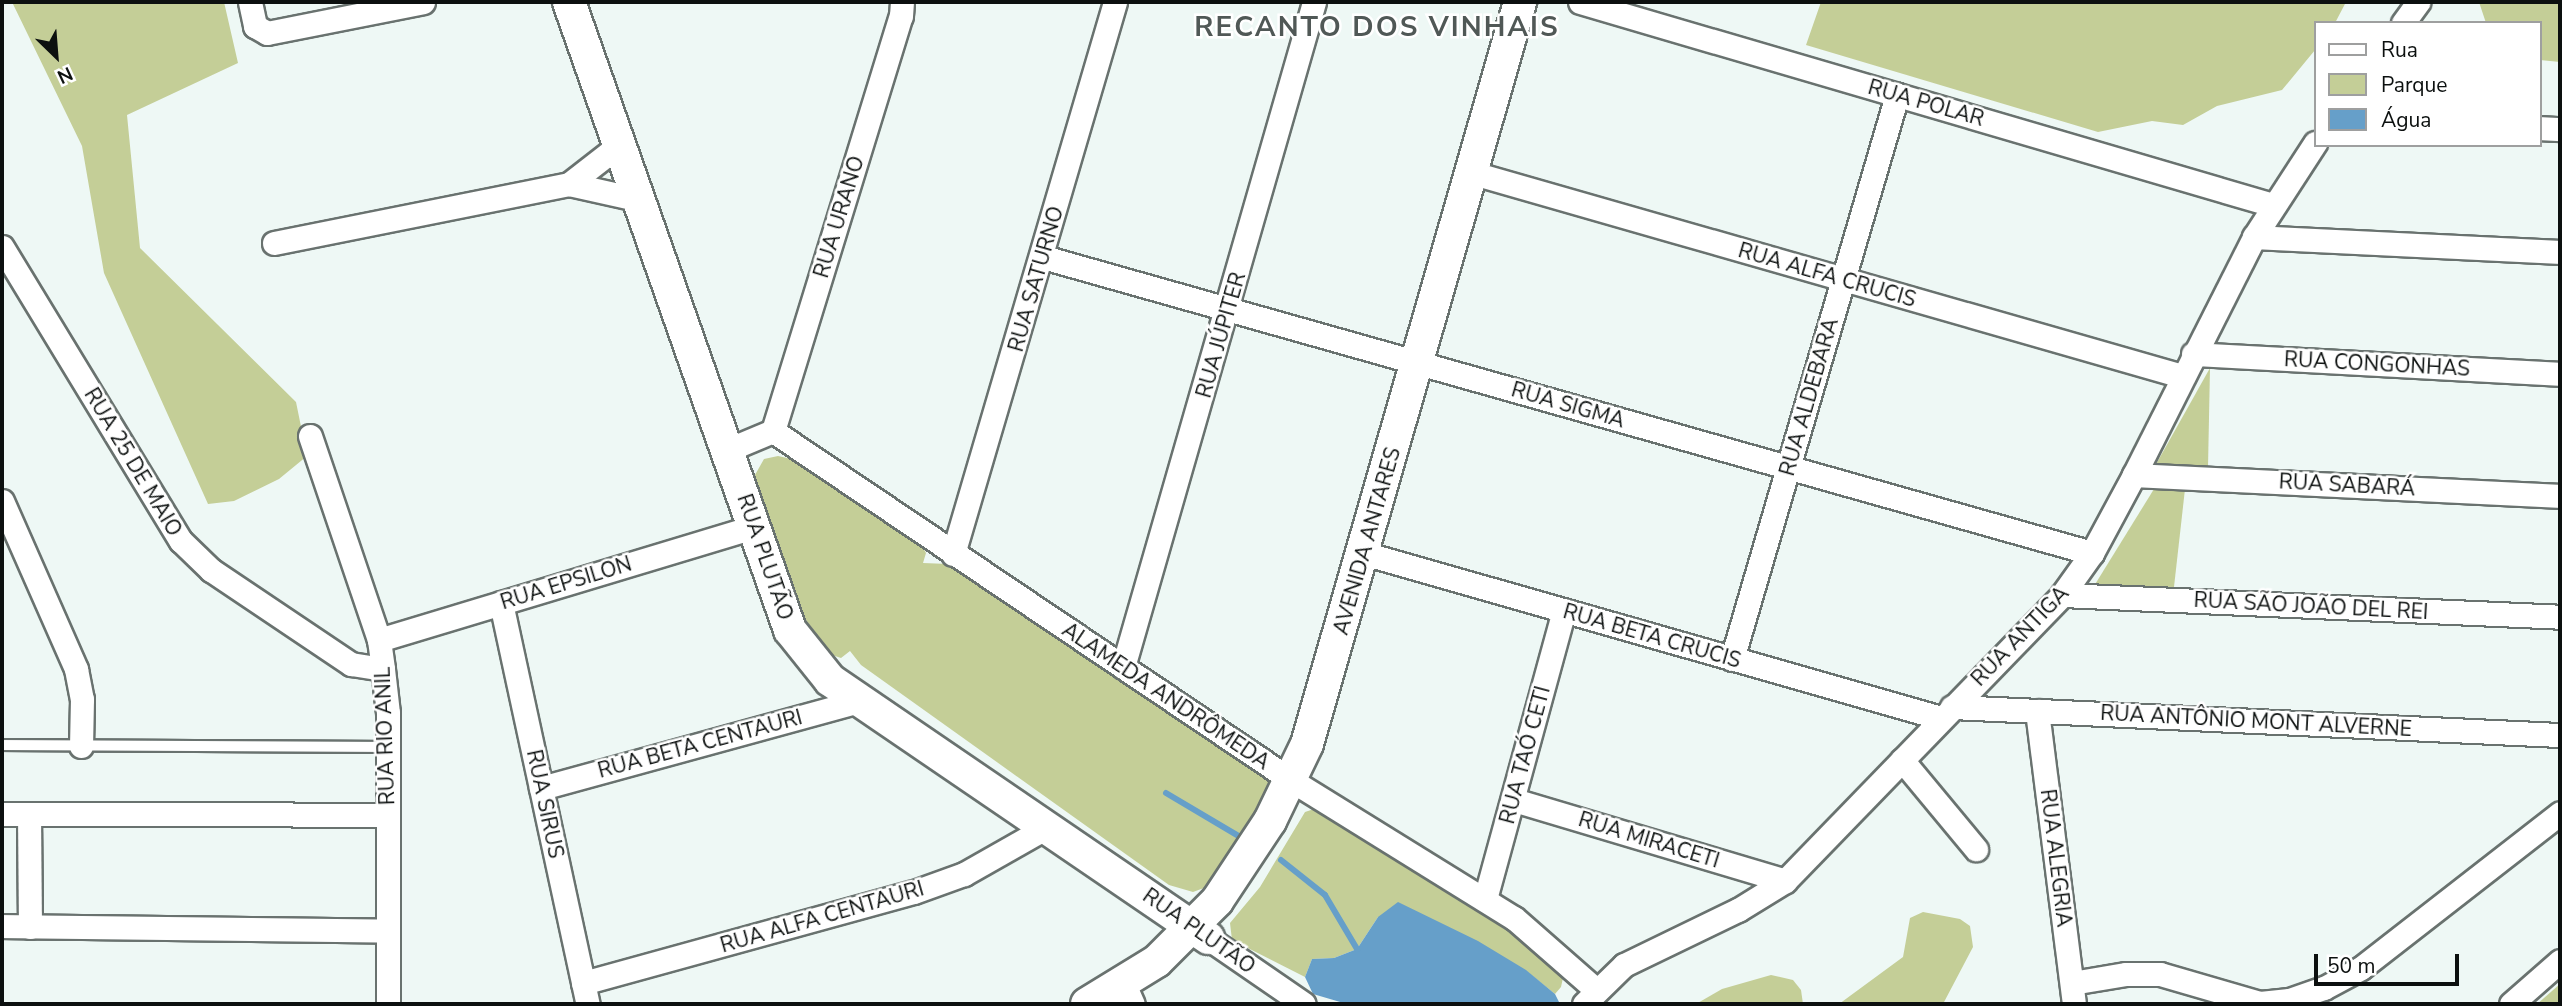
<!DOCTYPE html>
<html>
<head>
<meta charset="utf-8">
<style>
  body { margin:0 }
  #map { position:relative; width:2562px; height:1006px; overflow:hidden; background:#eef8f5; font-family:"Nunito Sans",sans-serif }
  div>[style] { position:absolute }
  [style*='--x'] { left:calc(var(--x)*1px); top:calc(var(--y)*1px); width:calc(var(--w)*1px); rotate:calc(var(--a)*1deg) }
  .green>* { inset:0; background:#c4ce97 }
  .water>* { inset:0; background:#669fc9 }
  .stream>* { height:6px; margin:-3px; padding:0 3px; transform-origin:3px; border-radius:3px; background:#669fc9 }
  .roads { filter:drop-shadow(2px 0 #69726f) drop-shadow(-2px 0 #69726f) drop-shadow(0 2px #69726f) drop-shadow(0 -2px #69726f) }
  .lane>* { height:10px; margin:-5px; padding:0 5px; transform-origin:5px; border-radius:5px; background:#fff }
  .street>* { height:23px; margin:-11.5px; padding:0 11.5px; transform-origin:11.5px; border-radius:11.5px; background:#fff }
  .secondary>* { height:32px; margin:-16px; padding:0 16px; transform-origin:16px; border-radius:16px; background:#fff }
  span { translate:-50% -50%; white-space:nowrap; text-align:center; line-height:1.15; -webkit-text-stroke:5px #fff; paint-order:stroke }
  .street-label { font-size:21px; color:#0c100f }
  .district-label { font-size:28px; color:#505856; font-weight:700; letter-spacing:2px }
  .frame { position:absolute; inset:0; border:4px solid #0c100f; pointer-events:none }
  .legend { position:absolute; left:2314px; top:21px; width:228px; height:126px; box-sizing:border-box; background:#fff; border:2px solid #9e9f9f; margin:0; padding:9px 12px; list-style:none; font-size:21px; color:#0c100f }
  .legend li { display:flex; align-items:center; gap:14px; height:35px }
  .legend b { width:35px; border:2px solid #9e9f9f }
  .north { position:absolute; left:21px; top:21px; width:70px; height:70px; -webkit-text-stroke:5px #fff; paint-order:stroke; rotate:155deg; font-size:19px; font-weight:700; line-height:28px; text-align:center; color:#0c100f }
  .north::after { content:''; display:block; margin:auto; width:24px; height:32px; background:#0c100f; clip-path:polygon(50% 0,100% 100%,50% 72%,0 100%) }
  .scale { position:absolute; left:2314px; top:954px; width:145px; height:32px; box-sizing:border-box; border:4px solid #0c100f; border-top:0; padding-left:9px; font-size:21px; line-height:24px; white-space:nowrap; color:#0c100f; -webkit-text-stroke:5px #fff; paint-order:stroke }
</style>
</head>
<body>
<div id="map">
  <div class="green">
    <i style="clip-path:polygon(12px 2px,224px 2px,238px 63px,127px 115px,140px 248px,296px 402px,307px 456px,279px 479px,234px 501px,208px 504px,104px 273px,82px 146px)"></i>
    <i style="clip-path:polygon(1821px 2px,2346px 2px,2335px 23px,2315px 23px,2315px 50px,2282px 90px,2217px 106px,2183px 125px,2152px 121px,2098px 132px,1806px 45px)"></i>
    <i style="clip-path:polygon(2479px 2px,2560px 2px,2560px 62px,2539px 60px,2539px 23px,2486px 23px)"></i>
    <i style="clip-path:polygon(2210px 368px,2208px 467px,2155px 466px)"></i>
    <i style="clip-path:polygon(778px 456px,796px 460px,921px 544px,926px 553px,923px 563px,948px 564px,1270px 777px,1274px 790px,1212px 885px,1193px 892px,1169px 885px,861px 665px,850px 651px,841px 658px,832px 655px,791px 600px,751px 482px,764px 459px)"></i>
    <i style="clip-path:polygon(2154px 489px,2185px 489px,2174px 587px,2094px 586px)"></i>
    <i style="clip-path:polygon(1323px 806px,1481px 905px,1556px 968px,1563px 978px,1561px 987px,1555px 994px,1525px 970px,1378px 917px,1357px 949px,1334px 958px,1312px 959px,1305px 977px,1232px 940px,1230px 923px,1260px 887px,1305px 812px)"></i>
    <i style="clip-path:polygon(1923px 912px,1960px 919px,1970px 926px,1973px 947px,1943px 1004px,1839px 1004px,1903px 957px,1910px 918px)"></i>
    <i style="clip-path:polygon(1771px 975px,1793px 980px,1801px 990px,1803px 1004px,1696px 1004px,1722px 989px)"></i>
    <i style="clip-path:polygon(2560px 984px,2560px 1004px,2537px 1004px)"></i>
  </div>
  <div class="water">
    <i style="clip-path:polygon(1398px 902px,1478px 941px,1526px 970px,1555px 994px,1560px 1004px,1347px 1004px,1313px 994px,1305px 977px,1312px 959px,1334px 958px,1357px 949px,1378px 917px)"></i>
  </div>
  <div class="stream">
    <i style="--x:1166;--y:793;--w:88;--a:30.6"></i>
    <i style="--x:1281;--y:860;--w:56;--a:38.5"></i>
    <i style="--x:1325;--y:895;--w:63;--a:59.3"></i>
  </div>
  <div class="roads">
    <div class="lane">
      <i style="--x:2;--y:745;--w:386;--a:0.3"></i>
    </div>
    <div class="street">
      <i style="--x:250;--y:2;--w:25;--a:78"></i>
      <i style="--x:255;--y:26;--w:14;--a:30"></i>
      <i style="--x:267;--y:33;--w:159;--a:-11.2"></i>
      <i style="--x:1580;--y:2;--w:722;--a:16.33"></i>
      <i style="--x:2403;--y:23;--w:26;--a:-54"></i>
      <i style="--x:2539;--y:128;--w:21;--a:3"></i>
      <i style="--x:1473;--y:173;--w:737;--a:15.98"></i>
      <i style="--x:569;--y:184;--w:69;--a:12.6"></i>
      <i style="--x:2254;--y:237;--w:306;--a:2.8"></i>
      <i style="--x:274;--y:243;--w:301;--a:-11.3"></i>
      <i style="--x:569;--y:184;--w:62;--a:-37.8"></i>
      <i style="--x:2;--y:247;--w:344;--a:58.7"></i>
      <i style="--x:181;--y:541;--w:42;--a:44"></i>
      <i style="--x:211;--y:570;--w:169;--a:33.9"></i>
      <i style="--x:351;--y:664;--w:32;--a:9"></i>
      <i style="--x:1043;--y:257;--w:1090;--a:15.76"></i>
      <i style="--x:2193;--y:354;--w:368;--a:3.1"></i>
      <i style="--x:773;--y:431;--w:434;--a:-72.9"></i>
      <i style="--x:901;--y:16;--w:14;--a:-86"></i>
      <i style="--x:310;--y:436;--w:215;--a:71.3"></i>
      <i style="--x:379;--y:640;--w:29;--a:82"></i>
      <i style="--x:383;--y:669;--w:44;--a:83.5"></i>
      <i style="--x:388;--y:713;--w:291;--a:90"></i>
      <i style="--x:730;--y:449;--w:47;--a:-22.7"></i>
      <i style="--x:773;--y:431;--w:625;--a:33.97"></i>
      <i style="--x:1291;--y:780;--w:262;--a:31.8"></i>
      <i style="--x:1514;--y:918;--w:108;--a:41.2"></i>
      <i style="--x:2134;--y:475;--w:427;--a:2.8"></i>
      <i style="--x:2;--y:501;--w:184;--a:66.2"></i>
      <i style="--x:76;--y:669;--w:31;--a:79"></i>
      <i style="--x:82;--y:699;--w:47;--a:91.2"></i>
      <i style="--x:1363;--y:553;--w:601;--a:15.93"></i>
      <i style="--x:953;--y:554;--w:575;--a:-73.64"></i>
      <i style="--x:2062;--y:595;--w:498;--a:2.5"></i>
      <i style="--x:501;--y:603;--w:410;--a:77.8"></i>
      <i style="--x:379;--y:640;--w:392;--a:-16.8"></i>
      <i style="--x:1732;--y:659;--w:588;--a:-73.69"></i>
      <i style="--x:1123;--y:667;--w:692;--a:-73.97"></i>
      <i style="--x:1952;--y:707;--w:609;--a:2.64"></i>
      <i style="--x:2037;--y:711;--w:295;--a:82.8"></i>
      <i style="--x:1902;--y:760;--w:116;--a:50.3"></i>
      <i style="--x:541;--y:788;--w:330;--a:-15.3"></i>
      <i style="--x:1514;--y:800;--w:283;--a:16.6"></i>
      <i style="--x:2;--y:814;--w:386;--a:0.1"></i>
      <i style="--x:29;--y:814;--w:113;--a:89.5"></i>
      <i style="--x:1485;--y:899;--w:299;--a:-74.7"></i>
      <i style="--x:2;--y:926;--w:385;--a:0.7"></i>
      <i style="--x:1208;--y:938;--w:116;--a:34.5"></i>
      <i style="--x:583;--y:983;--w:343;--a:-15.4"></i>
      <i style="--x:914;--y:892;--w:53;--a:-19.8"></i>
      <i style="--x:964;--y:874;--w:98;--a:-29.5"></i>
      <i style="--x:2072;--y:983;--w:55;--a:-9.5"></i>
      <i style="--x:2126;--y:974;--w:34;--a:0"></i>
      <i style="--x:2160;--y:974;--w:104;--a:16.2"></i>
      <i style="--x:2260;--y:1003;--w:29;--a:-6"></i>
      <i style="--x:2289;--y:1000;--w:37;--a:-19"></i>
      <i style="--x:2324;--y:988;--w:42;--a:-28.4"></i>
      <i style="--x:2361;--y:968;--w:252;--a:-37.9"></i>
      <i style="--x:1124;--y:984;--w:22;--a:66"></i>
      <i style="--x:1584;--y:1004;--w:56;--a:-44.3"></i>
      <i style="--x:1624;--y:965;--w:127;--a:-25.8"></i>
      <i style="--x:1738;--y:910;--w:55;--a:-31.7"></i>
      <i style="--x:1785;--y:881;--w:398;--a:-45.9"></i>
      <i style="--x:2062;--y:595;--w:52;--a:-54.5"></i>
      <i style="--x:2092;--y:553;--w:89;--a:-61.7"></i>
      <i style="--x:2134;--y:475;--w:267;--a:-63.2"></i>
      <i style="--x:2254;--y:237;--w:112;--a:-57"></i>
      <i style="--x:2511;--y:1004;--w:65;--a:-41.3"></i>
    </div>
    <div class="secondary">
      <i style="--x:569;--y:2;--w:666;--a:70.61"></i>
      <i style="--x:790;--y:630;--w:64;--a:51.3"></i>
      <i style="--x:830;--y:680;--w:458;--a:34.3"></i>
      <i style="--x:1087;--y:1004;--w:82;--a:-31.6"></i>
      <i style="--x:1157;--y:961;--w:85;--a:-45"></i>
      <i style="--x:1217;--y:901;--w:96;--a:-56.5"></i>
      <i style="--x:1270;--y:821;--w:85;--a:-64.3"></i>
      <i style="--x:1307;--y:744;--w:772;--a:-73.98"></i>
    </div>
  </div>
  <div class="street-label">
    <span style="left:1926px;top:103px;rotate:16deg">RUA POLAR</span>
    <span style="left:839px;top:217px;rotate:-73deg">RUA URANO</span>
    <span style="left:1827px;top:275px;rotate:16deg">RUA ALFA CRUCIS</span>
    <span style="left:1036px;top:279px;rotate:-74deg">RUA SATURNO</span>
    <span style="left:1221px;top:335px;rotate:-74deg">RUA JÚPITER</span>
    <span style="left:2377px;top:364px;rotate:3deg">RUA CONGONHAS</span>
    <span style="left:1809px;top:397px;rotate:-74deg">RUA ALDEBARA</span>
    <span style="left:1568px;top:405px;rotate:16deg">RUA SIGMA</span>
    <span style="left:133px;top:462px;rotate:59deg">RUA 25 DE MAIO</span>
    <span style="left:2347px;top:485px;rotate:3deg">RUA SABARÁ</span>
    <span style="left:1367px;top:541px;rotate:-74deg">AVENIDA ANTARES</span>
    <span style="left:765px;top:557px;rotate:71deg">RUA PLUTÃO</span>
    <span style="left:566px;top:583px;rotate:-17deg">RUA EPSILON</span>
    <span style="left:2311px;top:606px;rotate:3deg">RUA SÃO JOÃO DEL REI</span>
    <span style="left:1652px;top:636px;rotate:16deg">RUA BETA CRUCIS</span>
    <span style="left:2020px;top:636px;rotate:-46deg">RUA ANTIGA</span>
    <span style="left:1166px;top:696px;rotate:34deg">ALAMEDA ANDRÔMEDA</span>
    <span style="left:2256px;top:721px;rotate:3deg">RUA ANTÔNIO MONT ALVERNE</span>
    <span style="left:385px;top:736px;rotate:-92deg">RUA RIO ANIL</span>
    <span style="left:700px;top:744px;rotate:-15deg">RUA BETA CENTAURI</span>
    <span style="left:1525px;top:755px;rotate:-75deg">RUA TAÓ CETI</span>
    <span style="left:545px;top:804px;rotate:78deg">RUA SIRUS</span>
    <span style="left:1649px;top:840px;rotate:17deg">RUA MIRACETI</span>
    <span style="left:2056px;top:858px;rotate:83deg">RUA ALEGRIA</span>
    <span style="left:822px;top:917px;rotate:-16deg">RUA ALFA CENTAURI</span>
    <span style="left:1199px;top:931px;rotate:35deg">RUA PLUTÃO</span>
  </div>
  <div class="district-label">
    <span style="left:1377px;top:27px">RECANTO DOS VINHAIS</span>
  </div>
  <div class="frame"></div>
  <ul class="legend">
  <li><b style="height:9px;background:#fff"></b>Rua</li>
  <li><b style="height:19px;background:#c4ce97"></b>Parque</li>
  <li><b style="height:19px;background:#669fc9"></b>Água</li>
  </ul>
  <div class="north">N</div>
  <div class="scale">50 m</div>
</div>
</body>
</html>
